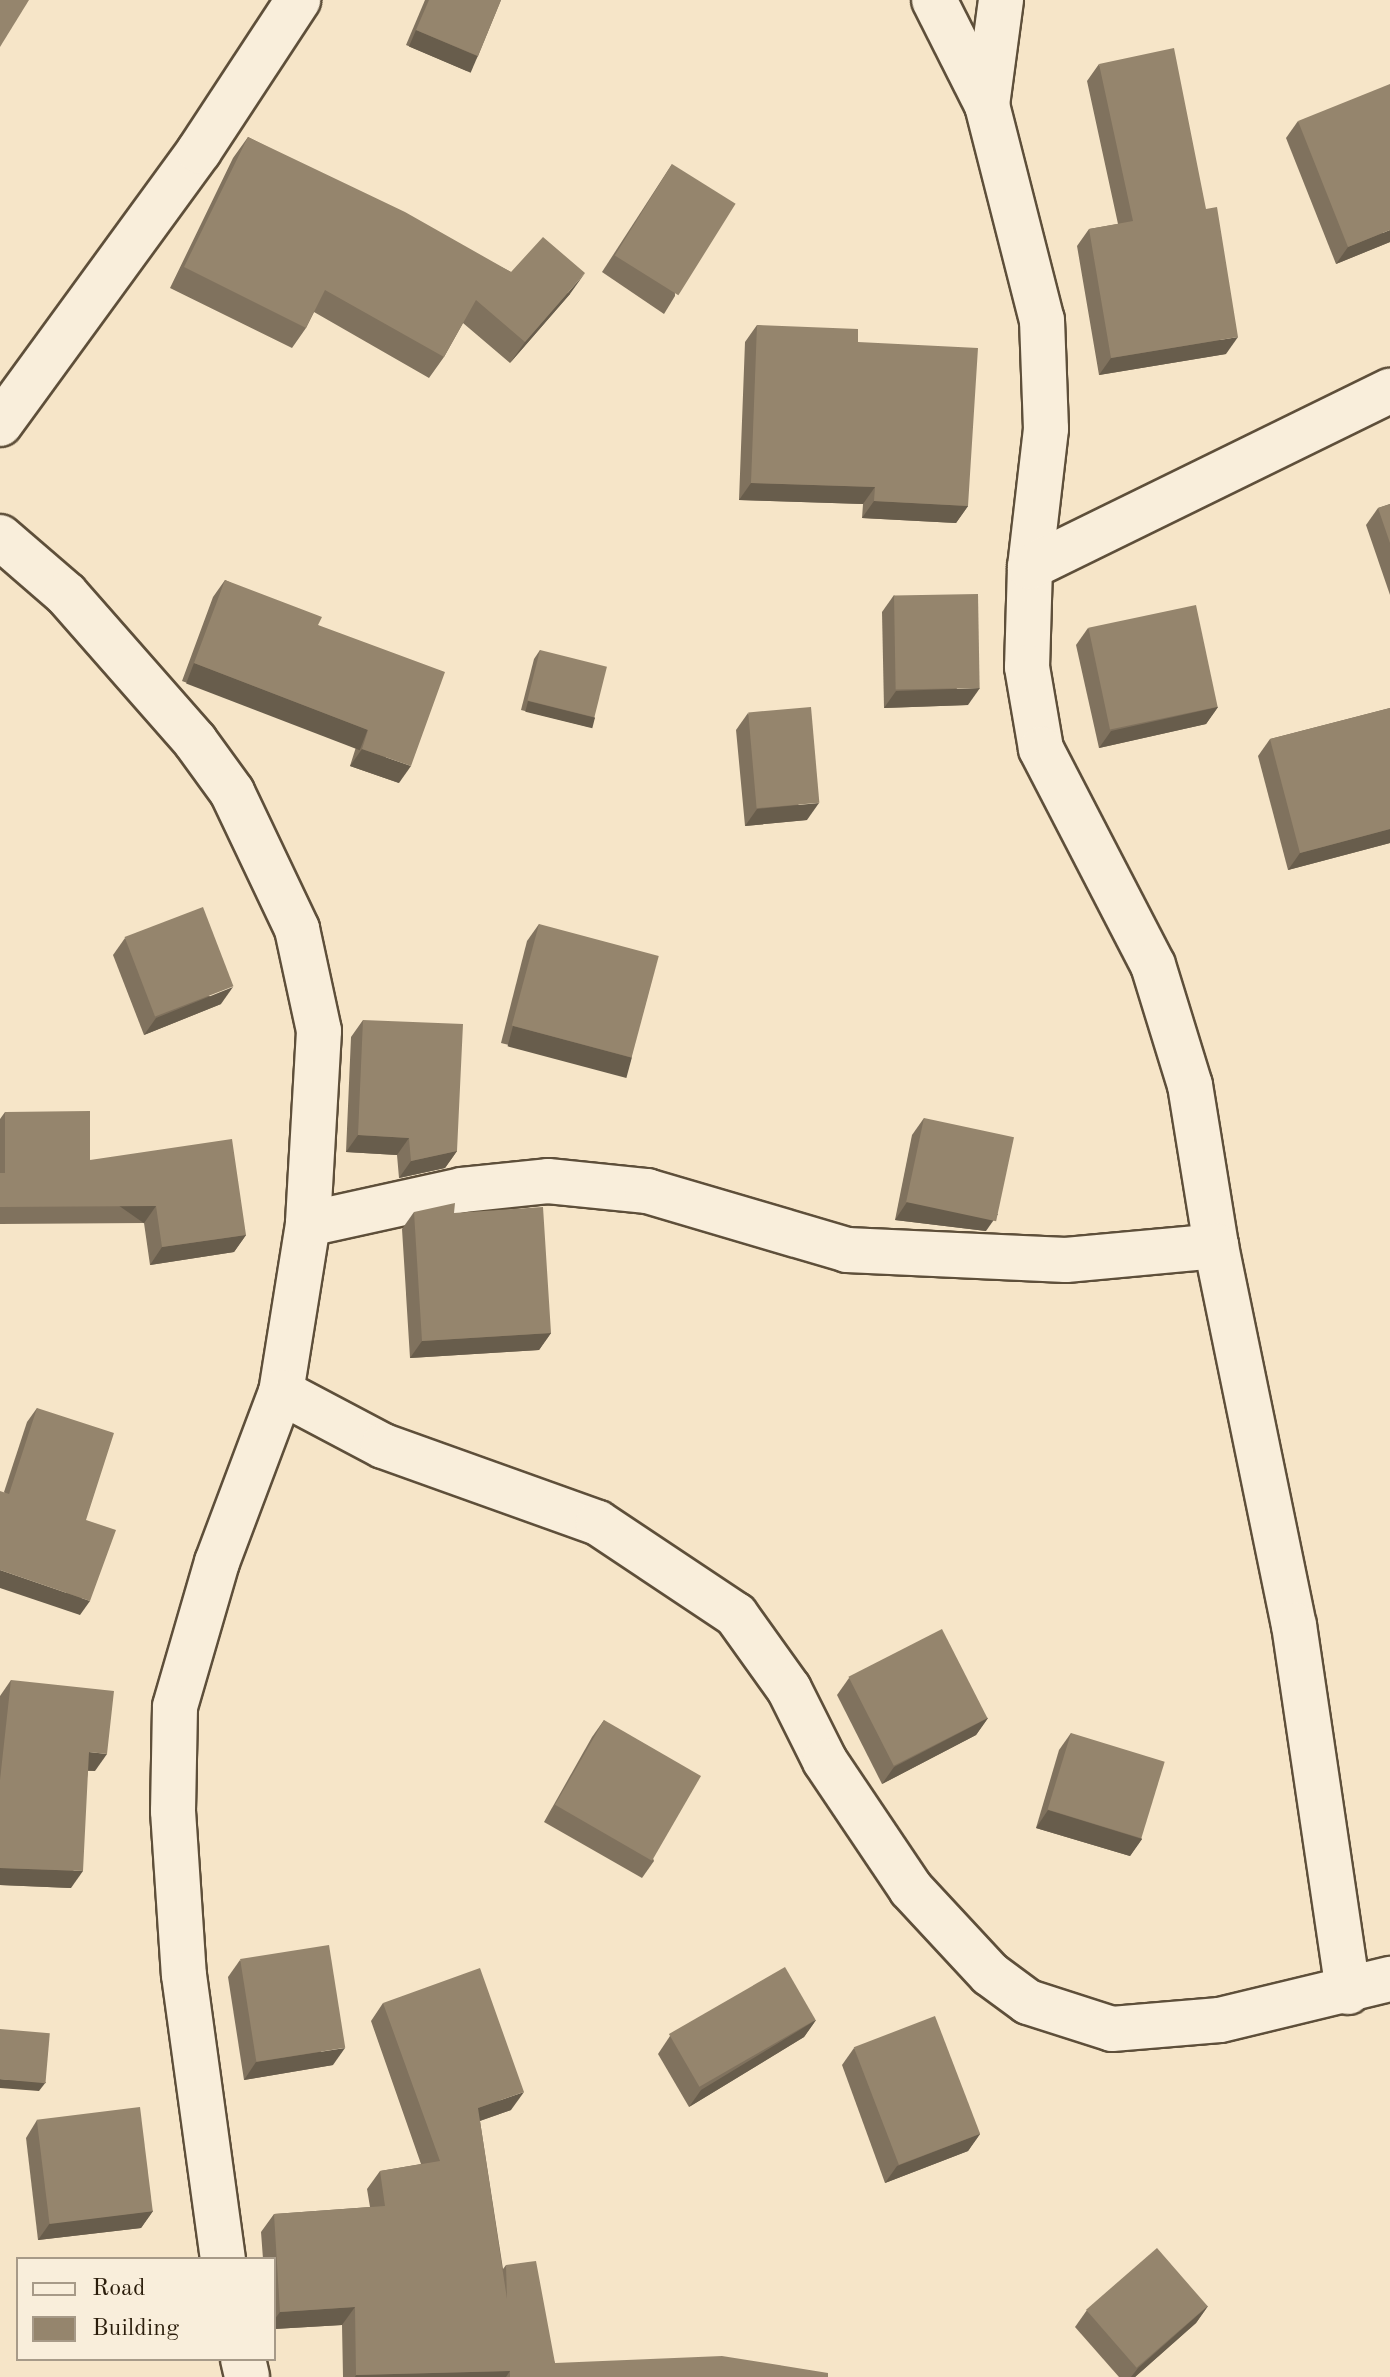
<!DOCTYPE html>
<html>
<head>
<meta charset="utf-8">
<style>
  body { margin:0 }
  #map { position:relative; width:1390px; height:2377px; overflow:hidden; background:#f6e5c8; font-family:"Old Standard TT",serif }
  div>[style] { position:absolute }
  [style*='--x'] { left:calc(var(--x)*1px); top:calc(var(--y)*1px); width:calc(var(--w)*1px); rotate:calc(var(--a)*1deg) }
  .roads { filter:drop-shadow(2px 0 #5e4f3a) drop-shadow(-2px 0 #5e4f3a) drop-shadow(0 2px #5e4f3a) drop-shadow(0 -2px #5e4f3a) }
  .minor>* { height:44px; margin:-22px; padding:0 22px; transform-origin:22px; border-radius:22px; background:#f9eedb }
  .wall>* { inset:0; background:#80725e }
  .shaded-wall>* { inset:0; background:#685d4c; transform-origin:0 0 }
  .building>* { inset:0; background:#95856d; transform-origin:0 0 }
  span { translate:-50% -50%; white-space:nowrap; text-align:center; line-height:1.15; -webkit-text-stroke:6px #f9eedb; paint-order:stroke }
  .legend { position:absolute; left:16px; top:2257px; width:260px; height:104px; box-sizing:border-box; background:#f9eedb; border:2px solid #a79a88; margin:0; padding:10px 14px; list-style:none; font-size:24px; color:#2b1d0b }
  .legend li { display:flex; align-items:center; gap:16px; height:40px }
  .legend b { width:40px; border:2px solid #a79a88 }
</style>
</head>
<body>
<div id="map">
  <div class="roads">
    <div class="minor">
      <i style="--x:934;--y:0;--w:118;--a:63.2"></i>
      <i style="--x:987;--y:105;--w:222;--a:75.7"></i>
      <i style="--x:1042;--y:320;--w:109;--a:87.9"></i>
      <i style="--x:1046;--y:429;--w:139;--a:96.6"></i>
      <i style="--x:1030;--y:567;--w:100;--a:91.7"></i>
      <i style="--x:1027;--y:667;--w:83;--a:80.3"></i>
      <i style="--x:1041;--y:749;--w:243;--a:62.6"></i>
      <i style="--x:1153;--y:965;--w:126;--a:72.9"></i>
      <i style="--x:1190;--y:1085;--w:163;--a:80.8"></i>
      <i style="--x:1216;--y:1246;--w:387;--a:78.4"></i>
      <i style="--x:1294;--y:1625;--w:371;--a:81.6"></i>
      <i style="--x:987;--y:105;--w:106;--a:-82.4"></i>
      <i style="--x:0;--y:424;--w:338;--a:-53.9"></i>
      <i style="--x:199;--y:151;--w:181;--a:-56.7"></i>
      <i style="--x:0;--y:537;--w:87;--a:40.8"></i>
      <i style="--x:66;--y:594;--w:196;--a:48.7"></i>
      <i style="--x:195;--y:741;--w:63;--a:54"></i>
      <i style="--x:232;--y:792;--w:152;--a:64.6"></i>
      <i style="--x:297;--y:929;--w:104;--a:77.8"></i>
      <i style="--x:319;--y:1031;--w:193;--a:93.3"></i>
      <i style="--x:308;--y:1224;--w:170;--a:99.1"></i>
      <i style="--x:281;--y:1392;--w:182;--a:110.6"></i>
      <i style="--x:217;--y:1562;--w:151;--a:106.2"></i>
      <i style="--x:175;--y:1707;--w:104;--a:91.1"></i>
      <i style="--x:173;--y:1811;--w:164;--a:86.2"></i>
      <i style="--x:184;--y:1975;--w:287;--a:82.2"></i>
      <i style="--x:1030;--y:567;--w:401;--a:-26.1"></i>
      <i style="--x:308;--y:1224;--w:158;--a:-12.4"></i>
      <i style="--x:462;--y:1190;--w:86;--a:-6"></i>
      <i style="--x:548;--y:1181;--w:100;--a:5.8"></i>
      <i style="--x:647;--y:1191;--w:209;--a:16.4"></i>
      <i style="--x:847;--y:1250;--w:219;--a:2.6"></i>
      <i style="--x:1066;--y:1260;--w:151;--a:-5.3"></i>
      <i style="--x:281;--y:1392;--w:115;--a:27.9"></i>
      <i style="--x:383;--y:1446;--w:228;--a:19.7"></i>
      <i style="--x:598;--y:1523;--w:166;--a:33.7"></i>
      <i style="--x:736;--y:1615;--w:91;--a:54.4"></i>
      <i style="--x:789;--y:1689;--w:80;--a:63.4"></i>
      <i style="--x:825;--y:1761;--w:154;--a:56.1"></i>
      <i style="--x:911;--y:1889;--w:116;--a:47.1"></i>
      <i style="--x:990;--y:1974;--w:47;--a:36.4"></i>
      <i style="--x:1028;--y:2002;--w:88;--a:17.8"></i>
      <i style="--x:1112;--y:2029;--w:108;--a:-4.8"></i>
      <i style="--x:1220;--y:2020;--w:175;--a:-13.6"></i>
      <i style="--x:243;--y:2359;--w:18;--a:77"></i>
    </div>
  </div>
  <div class="wall">
    <i style="clip-path:polygon(425px 0,501px 0,478px 56px,467px 71px,406px 45px)"></i>
    <i style="clip-path:polygon(1099px 64px,1226px 354px,1099px 375px,1077px 246px,1089px 229px,1118px 224px,1087px 81px)"></i>
    <i style="clip-path:polygon(1298px 121px,1390px 242px,1336px 264px,1286px 138px)"></i>
    <i style="clip-path:polygon(248px 137px,511px 272px,570px 294px,510px 363px,463px 323px,444px 357px,429px 378px,314px 312px,306px 328px,292px 348px,170px 288px,233px 158px)"></i>
    <i style="clip-path:polygon(672px 164px,675px 296px,664px 314px,602px 272px)"></i>
    <i style="clip-path:polygon(757px 325px,858px 342px,968px 506px,956px 523px,862px 518px,863px 504px,739px 500px,745px 342px)"></i>
    <i style="clip-path:polygon(1390px 504px,1390px 595px,1366px 525px,1378px 508px)"></i>
    <i style="clip-path:polygon(225px 580px,318px 625px,399px 783px,350px 766px,356px 747px,182px 681px,213px 597px)"></i>
    <i style="clip-path:polygon(894px 595px,968px 705px,884px 708px,882px 612px)"></i>
    <i style="clip-path:polygon(1088px 628px,1218px 707px,1206px 724px,1099px 748px,1076px 645px)"></i>
    <i style="clip-path:polygon(540px 650px,595px 718px,589px 727px,521px 710px,534px 659px)"></i>
    <i style="clip-path:polygon(1390px 708px,1390px 843px,1288px 870px,1258px 756px,1270px 739px)"></i>
    <i style="clip-path:polygon(748px 713px,807px 820px,745px 826px,736px 730px)"></i>
    <i style="clip-path:polygon(539px 924px,632px 1057px,620px 1074px,501px 1043px,527px 941px)"></i>
    <i style="clip-path:polygon(125px 938px,221px 1004px,144px 1035px,113px 955px)"></i>
    <i style="clip-path:polygon(363px 1020px,457px 1151px,445px 1168px,399px 1178px,397px 1155px,346px 1152px,351px 1037px)"></i>
    <i style="clip-path:polygon(5px 1112px,90px 1160px,246px 1235px,234px 1252px,150px 1265px,144px 1223px,0 1224px,0 1119px)"></i>
    <i style="clip-path:polygon(924px 1118px,986px 1231px,895px 1220px,912px 1135px)"></i>
    <i style="clip-path:polygon(414px 1212px,454px 1213px,551px 1333px,539px 1350px,410px 1358px,402px 1229px)"></i>
    <i style="clip-path:polygon(37px 1408px,86px 1520px,80px 1615px,4px 1492px,27px 1422px)"></i>
    <i style="clip-path:polygon(849px 1678px,988px 1718px,976px 1735px,882px 1784px,837px 1695px)"></i>
    <i style="clip-path:polygon(11px 1680px,95px 1771px,88px 1771px,71px 1888px,0 1885px,0 1696px)"></i>
    <i style="clip-path:polygon(604px 1720px,654px 1861px,642px 1878px,544px 1822px,592px 1737px)"></i>
    <i style="clip-path:polygon(1071px 1733px,1142px 1839px,1130px 1856px,1036px 1828px,1059px 1750px)"></i>
    <i style="clip-path:polygon(240px 1960px,333px 2065px,244px 2080px,228px 1977px)"></i>
    <i style="clip-path:polygon(383px 2003px,511px 2110px,480px 2121px,503px 2269px,506px 2265px,555px 2363px,828px 2377px,343px 2377px,342px 2325px,274px 2329px,274px 2259px,263px 2259px,261px 2232px,274px 2214px,370px 2207px,367px 2189px,380px 2171px,421px 2164px,371px 2021px)"></i>
    <i style="clip-path:polygon(816px 2020px,804px 2037px,689px 2107px,658px 2054px,670px 2036px)"></i>
    <i style="clip-path:polygon(854px 2048px,980px 2134px,968px 2151px,885px 2183px,842px 2065px)"></i>
    <i style="clip-path:polygon(37px 2120px,153px 2211px,141px 2228px,38px 2240px,26px 2138px)"></i>
    <i style="clip-path:polygon(1208px 2306px,1196px 2323px,1135px 2377px,1119px 2377px,1075px 2327px,1087px 2310px)"></i>
  </div>
  <div class="shaded-wall">
    <i style="left:416px;top:30px;width:67px;height:18px;rotate:23deg"></i>
    <i style="clip-path:polygon(1390px 230px,1390px 242px,1336px 264px,1348px 247px)"></i>
    <i style="clip-path:polygon(585px 273px,570px 294px,510px 363px,525px 342px)"></i>
    <i style="clip-path:polygon(1238px 337px,1226px 354px,1099px 375px,1111px 358px)"></i>
    <i style="clip-path:polygon(751px 483px,875px 487px,863px 504px,739px 500px)"></i>
    <i style="clip-path:polygon(874px 501px,968px 506px,956px 523px,862px 518px)"></i>
    <i style="left:194px;top:663px;width:186px;height:22px;rotate:21deg"></i>
    <i style="clip-path:polygon(980px 688px,968px 705px,884px 708px,896px 691px)"></i>
    <i style="left:528px;top:701px;width:69px;height:11px;rotate:14deg"></i>
    <i style="clip-path:polygon(1218px 707px,1206px 724px,1099px 748px,1111px 731px)"></i>
    <i style="clip-path:polygon(362px 749px,411px 766px,399px 783px,350px 766px)"></i>
    <i style="clip-path:polygon(819px 803px,807px 820px,745px 826px,757px 809px)"></i>
    <i style="clip-path:polygon(1390px 829px,1390px 843px,1288px 870px,1300px 853px)"></i>
    <i style="clip-path:polygon(233px 987px,221px 1004px,144px 1035px,156px 1018px)"></i>
    <i style="left:513px;top:1026px;width:123px;height:21px;rotate:15deg"></i>
    <i style="clip-path:polygon(358px 1135px,409px 1138px,397px 1155px,346px 1152px)"></i>
    <i style="clip-path:polygon(457px 1151px,445px 1168px,399px 1178px,411px 1161px)"></i>
    <i style="clip-path:polygon(907px 1202px,998px 1214px,986px 1231px,895px 1220px)"></i>
    <i style="left:156px;top:1206px;width:21px;height:156px;rotate:125deg"></i>
    <i style="clip-path:polygon(246px 1235px,234px 1252px,150px 1265px,162px 1247px)"></i>
    <i style="clip-path:polygon(551px 1333px,539px 1350px,410px 1358px,422px 1341px)"></i>
    <i style="clip-path:polygon(0 1570px,90px 1601px,80px 1615px,0 1588px)"></i>
    <i style="clip-path:polygon(988px 1718px,976px 1735px,882px 1784px,894px 1767px)"></i>
    <i style="clip-path:polygon(89px 1752px,107px 1754px,95px 1771px,77px 1769px)"></i>
    <i style="clip-path:polygon(1048px 1810px,1142px 1839px,1130px 1856px,1036px 1828px)"></i>
    <i style="clip-path:polygon(0 1868px,83px 1871px,71px 1888px,0 1885px)"></i>
    <i style="clip-path:polygon(816px 2020px,804px 2037px,689px 2107px,701px 2090px)"></i>
    <i style="clip-path:polygon(345px 2048px,333px 2065px,244px 2080px,256px 2062px)"></i>
    <i style="clip-path:polygon(0 2079px,46px 2082px,39px 2091px,0 2088px)"></i>
    <i style="clip-path:polygon(524px 2092px,511px 2110px,465px 2126px,478px 2108px)"></i>
    <i style="clip-path:polygon(980px 2134px,968px 2151px,885px 2183px,897px 2166px)"></i>
    <i style="clip-path:polygon(153px 2211px,141px 2228px,38px 2240px,50px 2223px)"></i>
    <i style="clip-path:polygon(1208px 2306px,1196px 2323px,1135px 2377px,1131px 2377px,1138px 2368px)"></i>
    <i style="clip-path:polygon(355px 2307px,342px 2325px,274px 2329px,274px 2320px,280px 2312px)"></i>
    <i style="clip-path:polygon(510px 2371px,506px 2377px,355px 2377px,356px 2375px)"></i>
  </div>
  <div class="building">
    <i style="clip-path:polygon(0 0,29px 0,0 47px)"></i>
    <i style="clip-path:polygon(429px 0,501px 0,478px 56px,416px 30px)"></i>
    <i style="clip-path:polygon(1174px 48px,1206px 209px,1217px 207px,1238px 337px,1111px 358px,1089px 229px,1133px 221px,1099px 64px)"></i>
    <i style="clip-path:polygon(1390px 84px,1390px 230px,1348px 247px,1298px 121px)"></i>
    <i style="clip-path:polygon(248px 137px,405px 212px,511px 272px,543px 237px,585px 273px,525px 342px,476px 300px,444px 357px,325px 290px,306px 328px,184px 267px)"></i>
    <i style="left:672px;top:164px;width:75px;height:108px;rotate:32deg"></i>
    <i style="clip-path:polygon(757px 325px,858px 329px,858px 342px,978px 348px,968px 506px,874px 501px,875px 487px,751px 483px)"></i>
    <i style="clip-path:polygon(1390px 504px,1390px 543px,1378px 508px)"></i>
    <i style="clip-path:polygon(225px 580px,322px 617px,318px 625px,445px 672px,411px 766px,362px 749px,368px 730px,194px 663px)"></i>
    <i style="left:978px;top:594px;width:94px;height:84px;rotate:89deg"></i>
    <i style="left:1196px;top:605px;width:104px;height:110px;rotate:78deg"></i>
    <i style="left:540px;top:650px;width:69px;height:52px;rotate:14deg"></i>
    <i style="left:811px;top:707px;width:96px;height:63px;rotate:85deg"></i>
    <i style="clip-path:polygon(1390px 708px,1390px 829px,1300px 853px,1270px 739px)"></i>
    <i style="left:203px;top:907px;width:85px;height:84px;rotate:69deg"></i>
    <i style="left:539px;top:924px;width:124px;height:105px;rotate:15deg"></i>
    <i style="clip-path:polygon(363px 1020px,463px 1024px,457px 1151px,411px 1161px,409px 1138px,358px 1135px)"></i>
    <i style="clip-path:polygon(90px 1111px,90px 1160px,232px 1139px,246px 1235px,162px 1247px,156px 1206px,0 1207px,0 1173px,5px 1173px,5px 1112px)"></i>
    <i style="left:924px;top:1118px;width:92px;height:86px;rotate:12deg"></i>
    <i style="clip-path:polygon(455px 1203px,454px 1213px,543px 1207px,551px 1333px,422px 1341px,414px 1212px)"></i>
    <i style="clip-path:polygon(37px 1408px,114px 1433px,86px 1520px,116px 1530px,90px 1601px,0 1570px,0 1491px,9px 1494px)"></i>
    <i style="left:942px;top:1629px;width:100px;height:105px;rotate:63deg"></i>
    <i style="clip-path:polygon(11px 1680px,114px 1691px,107px 1754px,89px 1752px,83px 1871px,0 1868px,0 1780px)"></i>
    <i style="left:604px;top:1720px;width:112px;height:98px;rotate:30deg"></i>
    <i style="left:1071px;top:1733px;width:98px;height:80px;rotate:17deg"></i>
    <i style="left:329px;top:1945px;width:104px;height:90px;rotate:81deg"></i>
    <i style="left:785px;top:1967px;width:61px;height:134px;rotate:60deg"></i>
    <i style="clip-path:polygon(480px 1968px,524px 2092px,478px 2108px,507px 2299px,506px 2265px,536px 2261px,555px 2363px,722px 2356px,828px 2373px,828px 2377px,510px 2377px,510px 2371px,356px 2375px,355px 2307px,280px 2312px,274px 2214px,385px 2206px,380px 2171px,440px 2161px,383px 2003px)"></i>
    <i style="left:935px;top:2016px;width:126px;height:87px;rotate:69deg"></i>
    <i style="left:0;top:2029px;width:50px;height:50px;rotate:5deg"></i>
    <i style="left:140px;top:2107px;width:105px;height:104px;rotate:83deg"></i>
    <i style="left:1157px;top:2248px;width:77px;height:94px;rotate:49deg"></i>
  </div>
  <ul class="legend">
  <li><b style="height:10px;background:#f9eedb"></b>Road</li>
  <li><b style="height:22px;background:#95856d"></b>Building</li>
  </ul>
</div>
</body>
</html>
